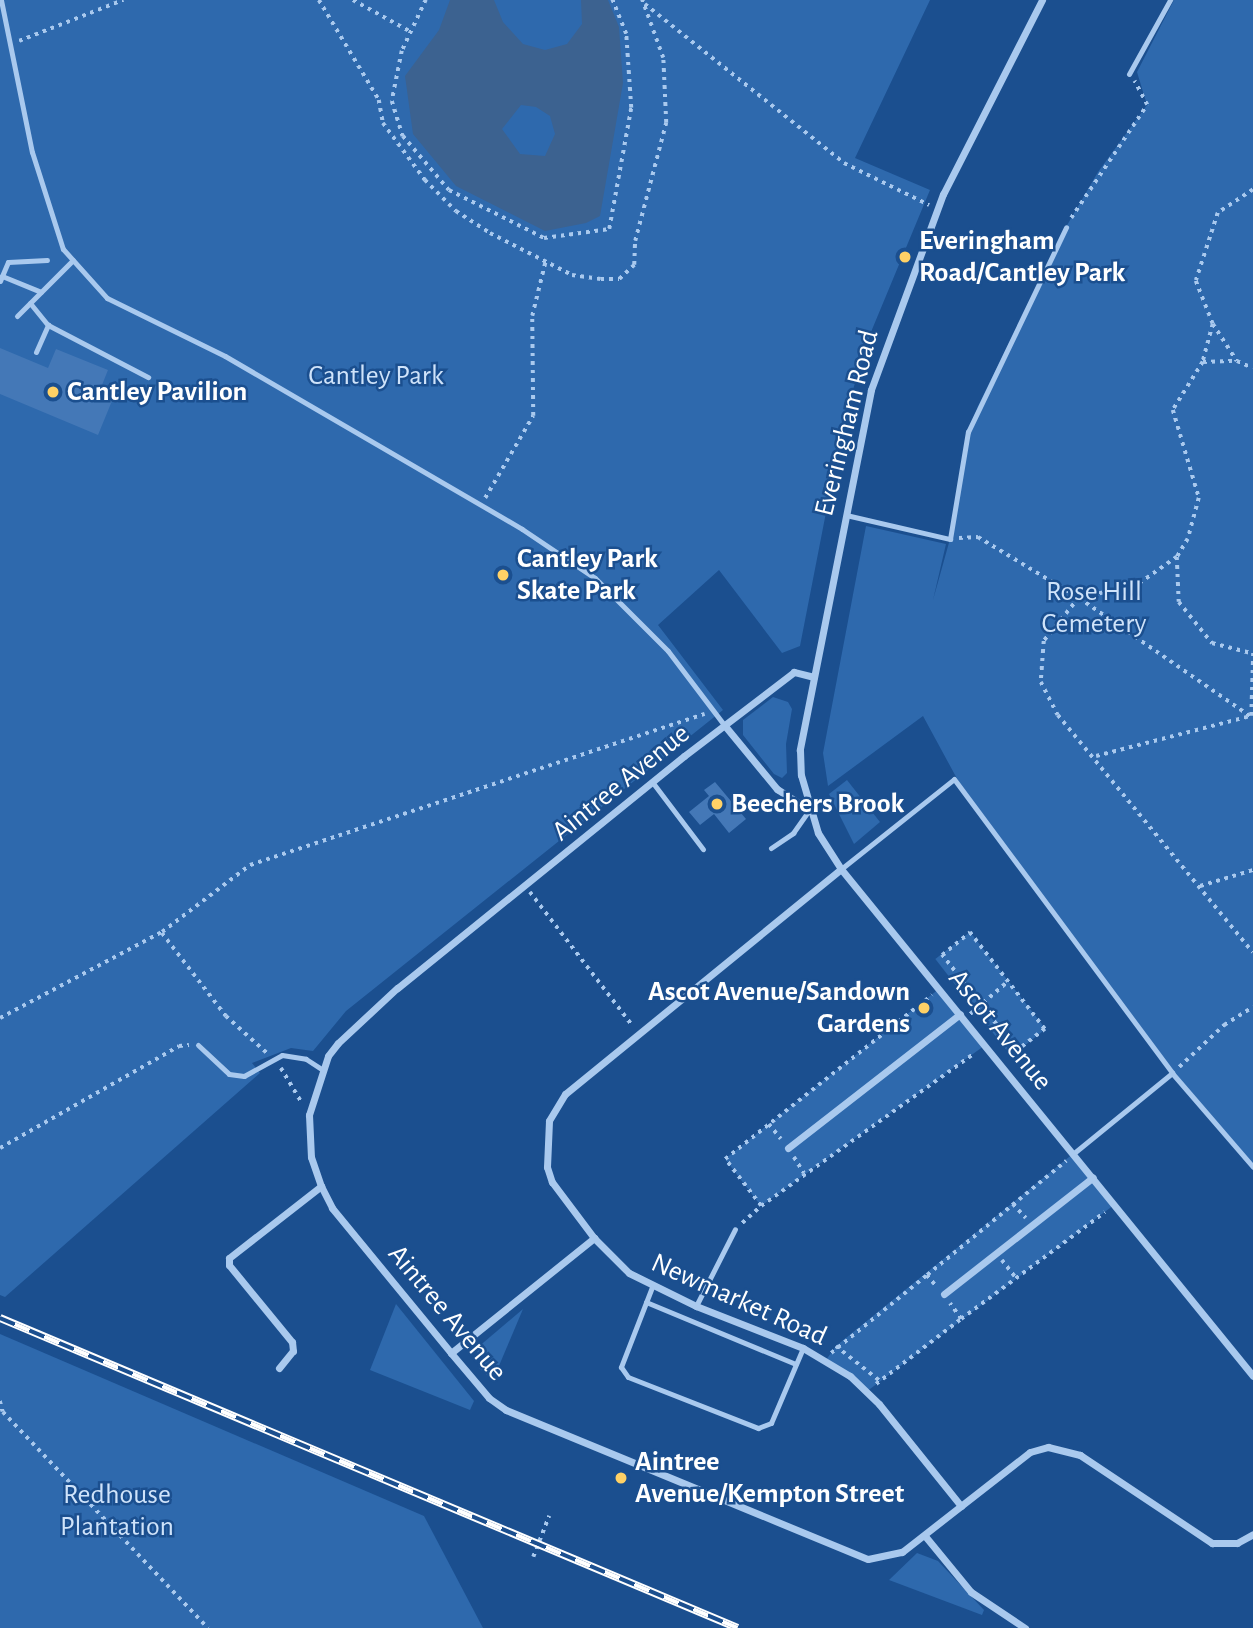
<!DOCTYPE html>
<html>
<head>
<meta charset="utf-8">
<style>
  body { margin:0 }
  #map { position:relative; width:1253px; height:1628px; overflow:hidden; background:#1b4f8f; font-family:"Alegreya Sans",sans-serif }
  div>[style] { position:absolute }
  [style*='--x'] { left:calc(var(--x)*1px); top:calc(var(--y)*1px); width:calc(var(--w)*1px); rotate:calc(var(--a)*1deg) }
  .green>* { inset:0; background:#2e69ad; transform-origin:0 0 }
  .water>* { inset:0; background:#3c6290 }
  .building>* { inset:0; background:#4478b7 }
  .path>* { height:3.5px; margin-top:-1.75px; transform-origin:0; background:repeating-linear-gradient(90deg,#a9c9ee 0 3.5px,transparent 0 8.5px) }
  .service>* { height:5px; margin:-2.5px; padding:0 2.5px; transform-origin:2.5px; border-radius:2.5px; background:#a9c9ee }
  .minor>* { height:7px; margin:-3.5px; padding:0 3.5px; transform-origin:3.5px; border-radius:3.5px; background:#a9c9ee }
  .rail>* { height:8px; margin-top:-4px; transform-origin:0; background:repeating-linear-gradient(90deg,#1b4f8f 0 16px,#fff 0 32px); box-sizing:border-box; border-block:2px solid #fff }
  .dots>* { width:19px; height:19px; translate:-50% -50%; box-sizing:border-box; border:4px solid #1b4f8f; border-radius:50% }
  span { translate:-50% -50%; white-space:nowrap; text-align:center; line-height:1.15; -webkit-text-stroke:5px #1b4f8f; paint-order:stroke }
  .poi-label { font-size:28px; color:#fff; font-weight:700 }
  .left { translate:0 -50%; text-align:left }
  .right { translate:-100% -50%; text-align:right }
  .park-label { font-size:28px; color:#cfe3fa }
  .street-label { font-size:28px; color:#fff }
</style>
</head>
<body>
<div id="map">
  <div class="green">
    <i style="clip-path:polygon(0 0,930px 0,855px 158px,930px 190px,871px 332px,845px 415px,800px 646px,782px 653px,719px 570px,658px 625px,723px 710px,346px 1011px,313px 1051px,291px 1048px,252px 1063px,260px 1073px,5px 1297px,0 1295px)"></i>
    <i style="clip-path:polygon(1174px 0,1253px 0,1253px 1167px,1172px 1073px,961px 786px,923px 716px,828px 786px,823px 753px,866px 526px,946px 544px,933px 600px,950px 539px,968px 432px,978px 406px,1066px 227px,1098px 172px,1147px 105px,1137px 72px)"></i>
    <i style="clip-path:polygon(773px 697px,788px 702px,792px 709px,786px 744px,787px 773px,782px 778px,774px 774px,743px 735px,743px 720px)"></i>
    <i style="clip-path:polygon(847px 780px,880px 822px,854px 844px,829px 794px)"></i>
    <i style="left:970px;top:932px;width:123px;height:44px;rotate:52deg"></i>
    <i style="clip-path:polygon(940px 988px,984px 1046px,761px 1206px,725px 1159px)"></i>
    <i style="clip-path:polygon(1074px 1153px,1114px 1205px,866px 1392px,826px 1360px,836px 1346px)"></i>
    <i style="clip-path:polygon(396px 1304px,474px 1401px,470px 1410px,370px 1370px)"></i>
    <i style="clip-path:polygon(523px 1309px,493px 1380px,479px 1368px,477px 1348px)"></i>
    <i style="clip-path:polygon(0 1334px,424px 1516px,483px 1628px,0 1628px)"></i>
    <i style="clip-path:polygon(917px 1553px,938px 1561px,984px 1610px,982px 1615px,889px 1580px)"></i>
  </div>
  <div class="water">
    <i style="clip-path:polygon(evenodd,450px 0,494px 0,503px 22px,523px 44px,545px 50px,567px 44px,582px 24px,581px 0,608px 0,619px 27px,623px 83px,600px 216px,586px 223px,545px 231px,456px 186px,413px 134px,405px 76px,439px 30px,450px 0,521px 105px,536px 107px,550px 116px,555px 134px,545px 156px,520px 154px,502px 129px,521px 105px)"></i>
  </div>
  <div class="building">
    <i style="clip-path:polygon(0 348px,48px 368px,56px 349px,108px 370px,100px 390px,114px 396px,98px 435px,0 394px)"></i>
    <i style="clip-path:polygon(715px 782px,746px 819px,729px 833px,714px 814px,700px 825px,689px 812px,709px 796px,704px 790px)"></i>
  </div>
  <div class="path">
    <i style="--x:319;--y:0;--w:117;--a:59"></i>
    <i style="--x:379;--y:100;--w:23;--a:80"></i>
    <i style="--x:383;--y:123;--w:71;--a:53.6"></i>
    <i style="--x:425;--y:180;--w:44;--a:45"></i>
    <i style="--x:456;--y:211;--w:40;--a:32.9"></i>
    <i style="--x:490;--y:233;--w:92;--a:27.1"></i>
    <i style="--x:572;--y:275;--w:29;--a:8"></i>
    <i style="--x:601;--y:279;--w:18;--a:0"></i>
    <i style="--x:619;--y:279;--w:21;--a:-43"></i>
    <i style="--x:634;--y:265;--w:24;--a:-88"></i>
    <i style="--x:635;--y:241;--w:122;--a:-75.3"></i>
    <i style="--x:666;--y:123;--w:65;--a:-92.6"></i>
    <i style="--x:663;--y:58;--w:62;--a:-109.9"></i>
    <i style="--x:353;--y:0;--w:66;--a:28.9"></i>
    <i style="--x:426;--y:0;--w:56;--a:115.2"></i>
    <i style="--x:402;--y:51;--w:51;--a:101.3"></i>
    <i style="--x:392;--y:101;--w:37;--a:73"></i>
    <i style="--x:403;--y:136;--w:71;--a:49.6"></i>
    <i style="--x:449;--y:190;--w:106;--a:26.8"></i>
    <i style="--x:544;--y:238;--w:66;--a:-7.9"></i>
    <i style="--x:609;--y:229;--w:123;--a:-79.7"></i>
    <i style="--x:631;--y:108;--w:74;--a:-93.9"></i>
    <i style="--x:626;--y:34;--w:37;--a:-112"></i>
    <i style="--x:645;--y:4;--w:255;--a:38.6"></i>
    <i style="--x:844;--y:163;--w:95;--a:26.3"></i>
    <i style="--x:19;--y:41;--w:112;--a:-21.5"></i>
    <i style="--x:1253;--y:190;--w:42;--a:146.7"></i>
    <i style="--x:1218;--y:213;--w:71;--a:107.9"></i>
    <i style="--x:1196;--y:281;--w:46;--a:68.4"></i>
    <i style="--x:1213;--y:324;--w:39;--a:105"></i>
    <i style="--x:1203;--y:362;--w:57;--a:122"></i>
    <i style="--x:1173;--y:410;--w:92;--a:73.5"></i>
    <i style="--x:1199;--y:498;--w:42;--a:105"></i>
    <i style="--x:1188;--y:539;--w:21;--a:121"></i>
    <i style="--x:1177;--y:557;--w:50;--a:144.7"></i>
    <i style="--x:1136;--y:586;--w:58;--a:168.1"></i>
    <i style="--x:1079;--y:598;--w:55;--a:129.1"></i>
    <i style="--x:1044;--y:641;--w:41;--a:94.2"></i>
    <i style="--x:1041;--y:682;--w:37;--a:63"></i>
    <i style="--x:1058;--y:715;--w:307;--a:50.6"></i>
    <i style="--x:1071;--y:218;--w:136;--a:-56.1"></i>
    <i style="--x:1147;--y:105;--w:27;--a:-118"></i>
    <i style="--x:1213;--y:324;--w:44;--a:57"></i>
    <i style="--x:1237;--y:361;--w:17;--a:24"></i>
    <i style="--x:1203;--y:362;--w:33;--a:-2"></i>
    <i style="--x:485;--y:498;--w:95;--a:-59.7"></i>
    <i style="--x:533;--y:416;--w:100;--a:-90.6"></i>
    <i style="--x:532;--y:316;--w:59;--a:-76.2"></i>
    <i style="--x:959;--y:538;--w:19;--a:-3"></i>
    <i style="--x:978;--y:537;--w:118;--a:31.1"></i>
    <i style="--x:1079;--y:598;--w:211;--a:34.6"></i>
    <i style="--x:1177;--y:557;--w:45;--a:87.5"></i>
    <i style="--x:1179;--y:602;--w:53;--a:51.2"></i>
    <i style="--x:1212;--y:643;--w:40;--a:14.4"></i>
    <i style="--x:1096;--y:756;--w:160;--a:-14.5"></i>
    <i style="--x:1251;--y:716;--w:63;--a:-88.2"></i>
    <i style="--x:1200;--y:886;--w:55;--a:-16.8"></i>
    <i style="--x:530;--y:892;--w:168;--a:52.5"></i>
    <i style="--x:970;--y:932;--w:123;--a:52.3"></i>
    <i style="--x:1045;--y:1029;--w:36;--a:142"></i>
    <i style="--x:1017;--y:1051;--w:122;--a:-128"></i>
    <i style="--x:942;--y:955;--w:36;--a:-39"></i>
    <i style="--x:162;--y:933;--w:105;--a:52.4"></i>
    <i style="--x:226;--y:1016;--w:55;--a:42.1"></i>
    <i style="--x:970;--y:1014;--w:48;--a:-40.7"></i>
    <i style="--x:0;--y:1018;--w:183;--a:-28"></i>
    <i style="--x:162;--y:932;--w:111;--a:-37.3"></i>
    <i style="--x:250;--y:865;--w:479;--a:-18.4"></i>
    <i style="--x:1179;--y:1067;--w:62;--a:-43"></i>
    <i style="--x:1224;--y:1025;--w:34;--a:-32"></i>
    <i style="--x:281;--y:1068;--w:39;--a:59"></i>
    <i style="--x:769;--y:1124;--w:19;--a:51"></i>
    <i style="--x:0;--y:1148;--w:206;--a:-29.7"></i>
    <i style="--x:179;--y:1046;--w:10;--a:-6"></i>
    <i style="--x:794;--y:1157;--w:19;--a:58"></i>
    <i style="--x:1013;--y:1204;--w:19;--a:47"></i>
    <i style="--x:761;--y:1206;--w:263;--a:-35.6"></i>
    <i style="--x:742;--y:1223;--w:25;--a:-42"></i>
    <i style="--x:761;--y:1206;--w:59;--a:-127.5"></i>
    <i style="--x:725;--y:1159;--w:264;--a:-38.4"></i>
    <i style="--x:1002;--y:1260;--w:23;--a:52"></i>
    <i style="--x:927;--y:1275;--w:180;--a:-39.4"></i>
    <i style="--x:961;--y:1319;--w:179;--a:-36.6"></i>
    <i style="--x:836;--y:1346;--w:56;--a:38.5"></i>
    <i style="--x:831;--y:1353;--w:124;--a:-39.1"></i>
    <i style="--x:927;--y:1275;--w:16;--a:50"></i>
    <i style="--x:876;--y:1384;--w:107;--a:-37.4"></i>
    <i style="--x:961;--y:1319;--w:19;--a:-126"></i>
    <i style="--x:0;--y:1401;--w:11;--a:75"></i>
    <i style="--x:3;--y:1412;--w:298;--a:46.5"></i>
    <i style="--x:533;--y:1557;--w:44;--a:-68.7"></i>
  </div>
  <div class="service">
    <i style="--x:1;--y:0;--w:155;--a:78.5"></i>
    <i style="--x:32;--y:152;--w:102;--a:72.3"></i>
    <i style="--x:63;--y:249;--w:66;--a:48.1"></i>
    <i style="--x:107;--y:298;--w:131;--a:26.2"></i>
    <i style="--x:225;--y:356;--w:344;--a:30.2"></i>
    <i style="--x:522;--y:529;--w:88;--a:33.9"></i>
    <i style="--x:595;--y:578;--w:103;--a:45"></i>
    <i style="--x:668;--y:651;--w:94;--a:52.8"></i>
    <i style="--x:1129;--y:74;--w:85;--a:-61"></i>
    <i style="--x:2;--y:276;--w:15;--a:-67"></i>
    <i style="--x:8;--y:262;--w:39;--a:-3"></i>
    <i style="--x:0;--y:281;--w:5;--a:-68"></i>
    <i style="--x:2;--y:276;--w:42;--a:22.3"></i>
    <i style="--x:30;--y:303;--w:28;--a:51"></i>
    <i style="--x:48;--y:325;--w:113;--a:27.5"></i>
    <i style="--x:17;--y:316;--w:79;--a:-45"></i>
    <i style="--x:36;--y:352;--w:30;--a:-66"></i>
    <i style="--x:846;--y:515;--w:107;--a:13"></i>
    <i style="--x:950;--y:539;--w:109;--a:-80.5"></i>
    <i style="--x:968;--y:432;--w:227;--a:-64.4"></i>
    <i style="--x:653;--y:783;--w:83;--a:52.9"></i>
    <i style="--x:771;--y:848;--w:27;--a:-34"></i>
    <i style="--x:793;--y:833;--w:28;--a:-55"></i>
    <i style="--x:841;--y:869;--w:144;--a:-38.5"></i>
    <i style="--x:954;--y:779;--w:366;--a:53.4"></i>
    <i style="--x:1172;--y:1073;--w:124;--a:49.2"></i>
    <i style="--x:198;--y:1045;--w:42;--a:43.1"></i>
    <i style="--x:229;--y:1074;--w:15;--a:8"></i>
    <i style="--x:244;--y:1076;--w:43;--a:-28.9"></i>
    <i style="--x:282;--y:1055;--w:24;--a:9"></i>
    <i style="--x:306;--y:1059;--w:20;--a:33"></i>
    <i style="--x:1074;--y:1153;--w:127;--a:-39.2"></i>
    <i style="--x:652;--y:1287;--w:86;--a:111.2"></i>
    <i style="--x:621;--y:1367;--w:12;--a:55"></i>
    <i style="--x:628;--y:1377;--w:140;--a:21.4"></i>
    <i style="--x:758;--y:1428;--w:14;--a:-21"></i>
    <i style="--x:771;--y:1423;--w:82;--a:-66.9"></i>
    <i style="--x:646;--y:1302;--w:162;--a:22.5"></i>
    <i style="--x:696;--y:1306;--w:86;--a:-63.1"></i>
  </div>
  <div class="minor">
    <i style="--x:1042;--y:0;--w:218;--a:117"></i>
    <i style="--x:943;--y:194;--w:209;--a:110.2"></i>
    <i style="--x:871;--y:390;--w:367;--a:101.2"></i>
    <i style="--x:800;--y:750;--w:25;--a:88"></i>
    <i style="--x:801;--y:775;--w:60;--a:73.7"></i>
    <i style="--x:818;--y:833;--w:43;--a:57.4"></i>
    <i style="--x:841;--y:869;--w:653;--a:50.9"></i>
    <i style="--x:814;--y:677;--w:21;--a:-166"></i>
    <i style="--x:794;--y:672;--w:138;--a:142.6"></i>
    <i style="--x:684;--y:756;--w:369;--a:141"></i>
    <i style="--x:397;--y:988;--w:81;--a:137"></i>
    <i style="--x:338;--y:1043;--w:16;--a:128"></i>
    <i style="--x:328;--y:1056;--w:62;--a:107.9"></i>
    <i style="--x:309;--y:1115;--w:42;--a:87.3"></i>
    <i style="--x:311;--y:1157;--w:31;--a:71"></i>
    <i style="--x:321;--y:1186;--w:25;--a:63"></i>
    <i style="--x:332;--y:1208;--w:188;--a:50.6"></i>
    <i style="--x:451;--y:1353;--w:59;--a:49.8"></i>
    <i style="--x:489;--y:1398;--w:21;--a:35"></i>
    <i style="--x:506;--y:1410;--w:391;--a:22.4"></i>
    <i style="--x:868;--y:1559;--w:35;--a:-12"></i>
    <i style="--x:902;--y:1552;--w:162;--a:-38"></i>
    <i style="--x:1030;--y:1452;--w:19;--a:-16"></i>
    <i style="--x:1048;--y:1447;--w:33;--a:14"></i>
    <i style="--x:1080;--y:1455;--w:159;--a:33.7"></i>
    <i style="--x:1212;--y:1543;--w:25;--a:0"></i>
    <i style="--x:1237;--y:1543;--w:18;--a:-29"></i>
    <i style="--x:725;--y:726;--w:82;--a:50.5"></i>
    <i style="--x:777;--y:789;--w:38;--a:33"></i>
    <i style="--x:841;--y:869;--w:356;--a:140.8"></i>
    <i style="--x:565;--y:1094;--w:31;--a:121"></i>
    <i style="--x:549;--y:1121;--w:46;--a:92.5"></i>
    <i style="--x:547;--y:1167;--w:16;--a:72"></i>
    <i style="--x:552;--y:1182;--w:70;--a:53.1"></i>
    <i style="--x:594;--y:1238;--w:49;--a:45"></i>
    <i style="--x:629;--y:1273;--w:75;--a:26.2"></i>
    <i style="--x:696;--y:1306;--w:115;--a:21.4"></i>
    <i style="--x:803;--y:1348;--w:55;--a:30.8"></i>
    <i style="--x:850;--y:1376;--w:40;--a:44"></i>
    <i style="--x:879;--y:1404;--w:131;--a:51.2"></i>
    <i style="--x:788;--y:1148;--w:218;--a:-37.9"></i>
    <i style="--x:944;--y:1294;--w:189;--a:-38.1"></i>
    <i style="--x:451;--y:1353;--w:184;--a:-38.8"></i>
    <i style="--x:279;--y:1368;--w:22;--a:-51"></i>
    <i style="--x:293;--y:1351;--w:9;--a:-96"></i>
    <i style="--x:292;--y:1342;--w:99;--a:-129.3"></i>
    <i style="--x:229;--y:1265;--w:7;--a:-90"></i>
    <i style="--x:229;--y:1258;--w:117;--a:-38"></i>
    <i style="--x:925;--y:1536;--w:72;--a:50.6"></i>
    <i style="--x:971;--y:1592;--w:65;--a:33.7"></i>
  </div>
  <div class="rail">
    <i style="--x:0;--y:1318;--w:800;--a:22.79"></i>
  </div>
  <div class="dots">
    <i style="left:905px;top:257px;background:#ffd166"></i>
    <i style="left:53px;top:392px;background:#ffd166"></i>
    <i style="left:503px;top:575px;background:#ffd166"></i>
    <i style="left:717px;top:804px;background:#ffd166"></i>
    <i style="left:924px;top:1008px;background:#ffd166"></i>
    <i style="left:621px;top:1478px;background:#ffd166"></i>
  </div>
  <div class="poi-label">
    <span class="left" style="left:919px;top:257px">Everingham<br>Road/Cantley Park</span>
    <span class="left" style="left:67px;top:392px">Cantley Pavilion</span>
    <span class="left" style="left:517px;top:575px">Cantley Park<br>Skate Park</span>
    <span class="left" style="left:731px;top:804px">Beechers Brook</span>
    <span class="right" style="left:910px;top:1008px">Ascot Avenue/Sandown<br>Gardens</span>
    <span class="left" style="left:635px;top:1478px">Aintree<br>Avenue/Kempton Street</span>
  </div>
  <div class="park-label">
    <span style="left:376px;top:376px">Cantley Park</span>
    <span style="left:1094px;top:608px">Rose Hill<br>Cemetery</span>
    <span style="left:117px;top:1511px">Redhouse<br>Plantation</span>
  </div>
  <div class="street-label">
    <span style="left:847px;top:423px;rotate:-76deg">Everingham Road</span>
    <span style="left:621px;top:783px;rotate:-39deg">Aintree Avenue</span>
    <span style="left:1000px;top:1030px;rotate:51deg">Ascot Avenue</span>
    <span style="left:739px;top:1300px;rotate:24deg">Newmarket Road</span>
    <span style="left:447px;top:1313px;rotate:50deg">Aintree Avenue</span>
  </div>
</div>
</body>
</html>
